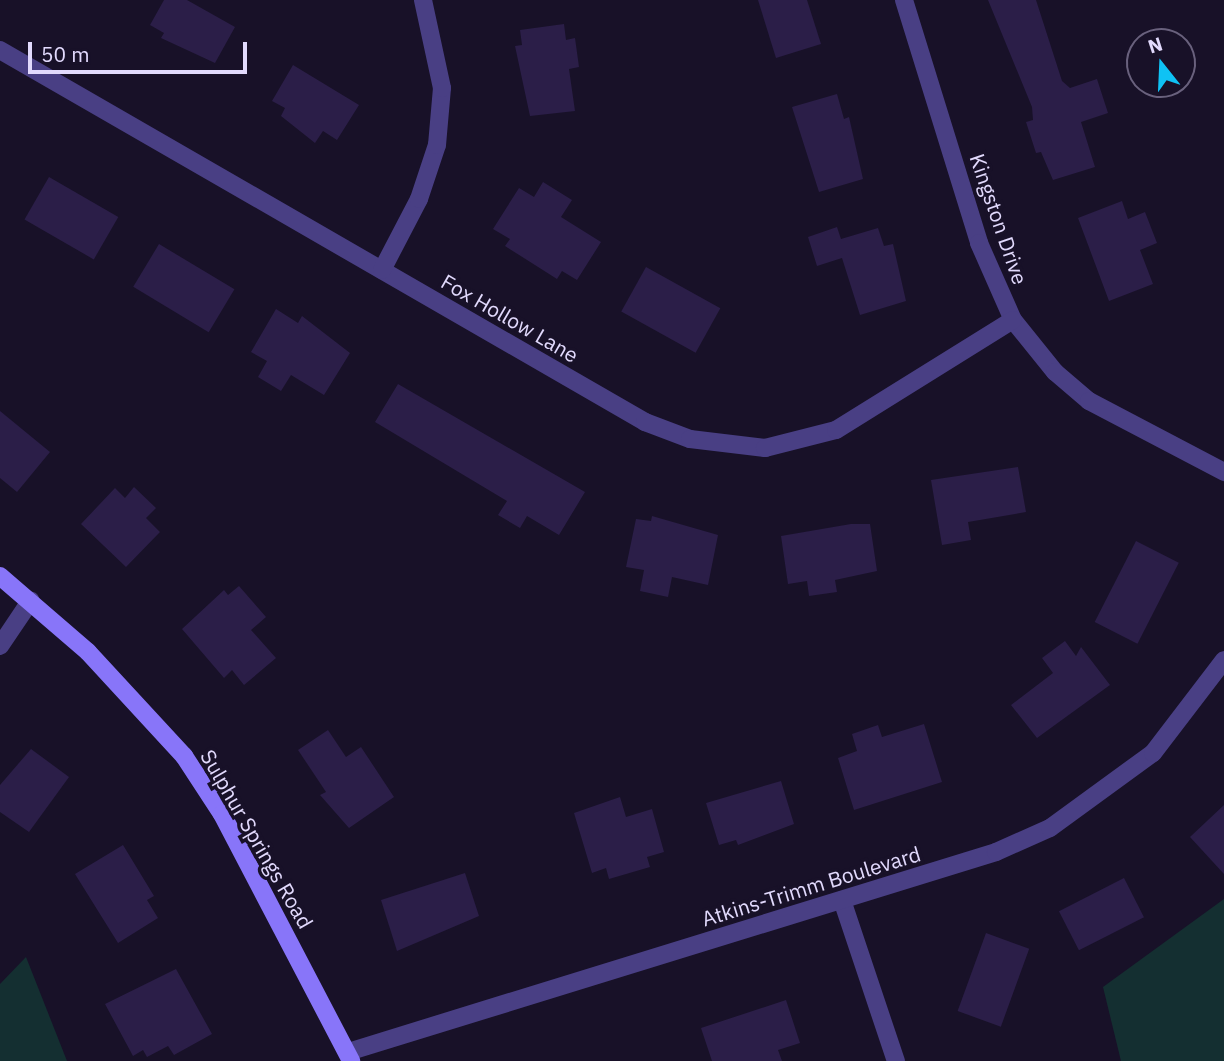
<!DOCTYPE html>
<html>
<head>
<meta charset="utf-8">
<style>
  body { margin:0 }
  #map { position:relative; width:1224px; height:1061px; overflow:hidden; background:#181128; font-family:"IBM Plex Sans",sans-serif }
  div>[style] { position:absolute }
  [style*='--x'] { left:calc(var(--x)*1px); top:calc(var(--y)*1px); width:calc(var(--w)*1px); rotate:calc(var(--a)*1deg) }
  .green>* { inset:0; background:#142f31 }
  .building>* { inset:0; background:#2b1e48; transform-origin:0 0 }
  .street>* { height:18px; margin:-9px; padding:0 9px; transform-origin:9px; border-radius:9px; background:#493f84 }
  .secondary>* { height:18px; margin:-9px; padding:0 9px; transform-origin:9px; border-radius:9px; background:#8875f9 }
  span { translate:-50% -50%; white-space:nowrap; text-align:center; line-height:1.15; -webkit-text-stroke:7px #181128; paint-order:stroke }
  .street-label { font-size:21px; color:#e2dafd }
  .north { position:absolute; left:1126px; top:28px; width:70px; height:70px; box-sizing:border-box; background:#181128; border:2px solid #69617d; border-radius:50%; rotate:342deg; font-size:19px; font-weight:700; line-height:28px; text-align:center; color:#e2dafd }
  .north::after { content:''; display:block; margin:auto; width:24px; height:32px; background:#0fc2f4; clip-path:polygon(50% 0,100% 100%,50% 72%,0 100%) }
  .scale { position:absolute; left:28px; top:42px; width:219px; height:32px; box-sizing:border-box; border:4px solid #e2dafd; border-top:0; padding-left:9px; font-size:21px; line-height:24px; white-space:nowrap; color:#e2dafd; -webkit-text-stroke:5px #181128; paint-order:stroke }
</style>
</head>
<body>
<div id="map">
  <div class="green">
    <i style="clip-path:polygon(1224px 899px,1224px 1061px,1121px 1061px,1103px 987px)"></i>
    <i style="clip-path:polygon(26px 957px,67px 1061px,0 1061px,0 984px)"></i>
  </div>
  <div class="building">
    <i style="clip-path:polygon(164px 0,187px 0,235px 27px,215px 63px,161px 38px,164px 33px,150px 25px)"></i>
    <i style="clip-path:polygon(758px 0,807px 0,821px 44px,776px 58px)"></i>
    <i style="clip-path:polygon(988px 0,1036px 0,1062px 81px,1070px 88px,1097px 79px,1108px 113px,1081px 122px,1095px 167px,1053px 180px,1041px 152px,1036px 153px,1026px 122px,1033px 120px,1032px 107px)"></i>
    <i style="clip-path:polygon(564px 24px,566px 40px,575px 38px,579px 67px,569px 69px,575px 111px,530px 116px,515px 46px,522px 45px,520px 30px)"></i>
    <i style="clip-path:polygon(293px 65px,359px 105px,337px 140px,323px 131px,315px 143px,281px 116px,285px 108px,272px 101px)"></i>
    <i style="clip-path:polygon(837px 94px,844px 119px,849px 117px,863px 179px,819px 192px,792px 107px)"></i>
    <i style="left:49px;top:177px;width:80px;height:49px;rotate:30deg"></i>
    <i style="clip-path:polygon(543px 182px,572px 200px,561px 217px,601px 242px,577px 280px,562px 271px,557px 279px,505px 246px,510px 239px,493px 229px,519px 188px,534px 197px)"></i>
    <i style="clip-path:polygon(1122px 201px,1128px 219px,1145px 212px,1157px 243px,1140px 250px,1153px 284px,1109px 301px,1078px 218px)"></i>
    <i style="clip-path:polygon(837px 227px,841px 239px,878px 228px,884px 246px,893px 244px,906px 301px,860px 315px,842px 258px,817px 266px,808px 237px)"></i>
    <i style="left:159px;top:244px;width:88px;height:50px;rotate:31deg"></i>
    <i style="left:646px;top:267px;width:85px;height:51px;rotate:29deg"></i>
    <i style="clip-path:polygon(276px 309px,298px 323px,302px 316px,350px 353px,324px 395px,291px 375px,281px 391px,258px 377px,267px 361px,251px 352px)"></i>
    <i style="clip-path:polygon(398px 384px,585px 492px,559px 535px,527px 516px,520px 528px,498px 515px,507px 501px,375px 422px)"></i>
    <i style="clip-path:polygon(0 411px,50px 452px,17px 492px,0 478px)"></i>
    <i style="clip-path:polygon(1018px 467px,1026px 512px,968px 522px,971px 540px,942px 545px,931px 480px)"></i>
    <i style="clip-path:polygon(134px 487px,156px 508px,146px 518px,160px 532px,126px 567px,81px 524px,115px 488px,125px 498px)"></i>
    <i style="clip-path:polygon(652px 516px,718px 535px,708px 585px,672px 577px,668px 597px,640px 591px,644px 570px,626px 567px,636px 519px,651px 521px)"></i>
    <i style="clip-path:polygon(851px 524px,870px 524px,877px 571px,835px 580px,837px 592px,809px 596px,807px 581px,788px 584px,781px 536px)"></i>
    <i style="left:1136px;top:541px;width:48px;height:91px;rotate:27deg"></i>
    <i style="clip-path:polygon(239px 586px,266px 617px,251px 630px,276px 658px,244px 685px,232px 670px,224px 678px,182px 629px,224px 590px,228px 595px)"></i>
    <i style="clip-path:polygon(1065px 641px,1076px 656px,1081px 647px,1110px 685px,1037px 738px,1011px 705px,1053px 673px,1042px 658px)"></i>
    <i style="clip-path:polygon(924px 724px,942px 782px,854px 810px,838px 758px,857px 751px,852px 734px,878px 725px,882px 737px)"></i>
    <i style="clip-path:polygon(328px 730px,346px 757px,361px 747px,394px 797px,349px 828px,320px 795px,326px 792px,298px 750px)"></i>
    <i style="clip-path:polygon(31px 749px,69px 777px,29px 832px,0 812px,0 785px)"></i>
    <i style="clip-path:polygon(781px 781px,794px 824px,738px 845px,736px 840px,719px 845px,706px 803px)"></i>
    <i style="clip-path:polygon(620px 797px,626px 817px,652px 809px,664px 852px,647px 857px,650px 867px,609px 879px,606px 868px,592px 873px,574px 813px)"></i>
    <i style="clip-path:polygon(1224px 805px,1224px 874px,1190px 837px)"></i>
    <i style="clip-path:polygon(123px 845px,154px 896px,147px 900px,158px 918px,118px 943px,75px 874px)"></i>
    <i style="clip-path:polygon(465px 873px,479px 916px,397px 951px,381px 900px)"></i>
    <i style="left:1124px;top:878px;width:44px;height:73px;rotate:63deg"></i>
    <i style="left:986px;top:933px;width:46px;height:83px;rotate:20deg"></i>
    <i style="clip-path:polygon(176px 969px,212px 1034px,174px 1055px,168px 1046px,147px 1057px,143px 1050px,133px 1056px,105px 1004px)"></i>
    <i style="clip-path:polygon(786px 1000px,800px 1043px,778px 1050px,782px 1061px,712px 1061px,701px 1028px)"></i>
  </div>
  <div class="street">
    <i style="--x:904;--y:0;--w:254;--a:72.8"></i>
    <i style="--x:979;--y:243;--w:84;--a:66.2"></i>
    <i style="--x:1013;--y:320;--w:67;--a:51.1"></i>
    <i style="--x:1055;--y:372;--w:45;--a:40.5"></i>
    <i style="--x:1089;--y:401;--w:153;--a:27.7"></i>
    <i style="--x:0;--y:50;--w:745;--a:29.97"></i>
    <i style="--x:645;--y:422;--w:48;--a:20.7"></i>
    <i style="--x:690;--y:439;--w:76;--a:6.8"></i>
    <i style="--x:765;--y:448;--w:73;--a:-14.2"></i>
    <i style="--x:836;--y:430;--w:208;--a:-31.9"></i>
    <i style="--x:382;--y:270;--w:80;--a:-62.5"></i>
    <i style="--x:419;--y:199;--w:57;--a:-71.6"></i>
    <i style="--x:437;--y:145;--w:57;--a:-85"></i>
    <i style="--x:442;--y:88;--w:90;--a:-102.2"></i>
    <i style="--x:0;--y:646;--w:55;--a:-56"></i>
    <i style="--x:842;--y:900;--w:170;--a:71.5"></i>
    <i style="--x:348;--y:1052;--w:678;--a:-17.15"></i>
    <i style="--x:996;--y:852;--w:59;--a:-24"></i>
    <i style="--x:1050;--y:828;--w:127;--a:-36.1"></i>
    <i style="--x:1153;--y:753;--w:117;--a:-52.6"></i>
  </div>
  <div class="secondary">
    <i style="--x:0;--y:576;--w:116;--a:40.8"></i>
    <i style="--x:88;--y:652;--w:142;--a:47.3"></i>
    <i style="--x:184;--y:756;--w:69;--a:56.8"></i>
    <i style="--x:222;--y:814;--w:279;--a:62.4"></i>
  </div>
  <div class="street-label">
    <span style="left:999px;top:219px;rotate:71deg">Kingston Drive</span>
    <span style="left:510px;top:318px;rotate:30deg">Fox Hollow Lane</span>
    <span style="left:257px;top:839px;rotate:60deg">Sulphur Springs Road</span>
    <span style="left:811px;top:886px;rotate:-17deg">Atkins-Trimm Boulevard</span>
  </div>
  <div class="north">N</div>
  <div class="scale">50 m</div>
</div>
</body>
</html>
